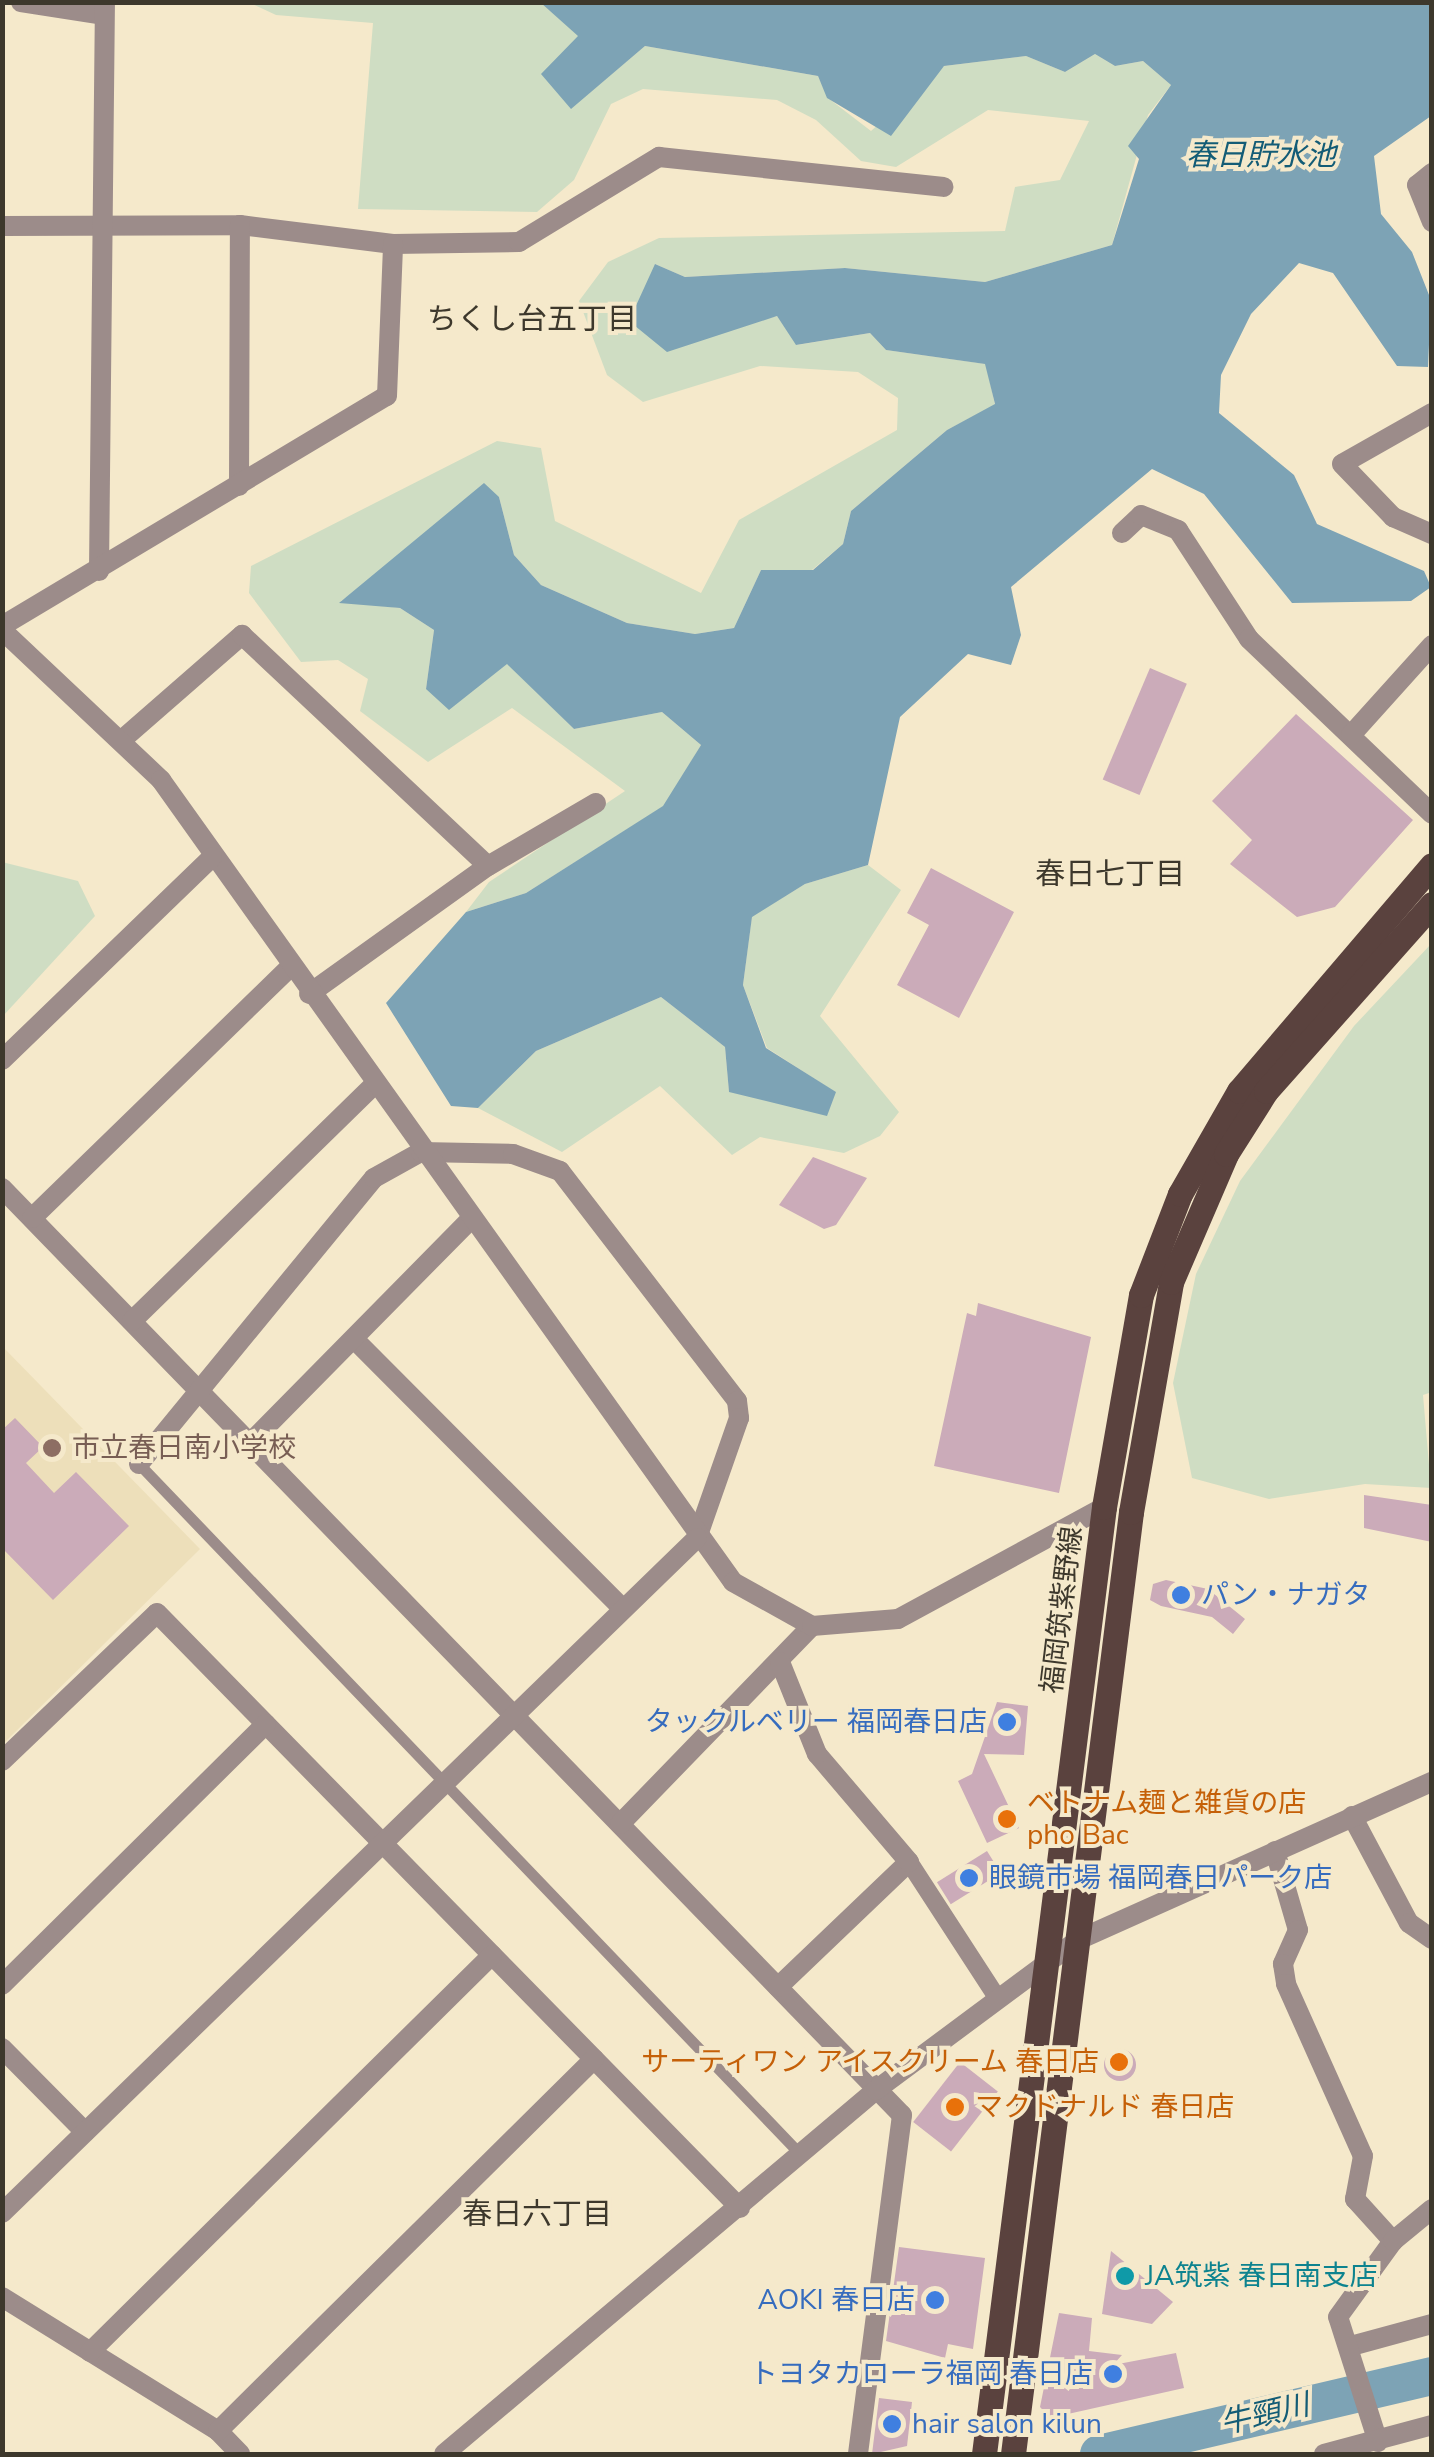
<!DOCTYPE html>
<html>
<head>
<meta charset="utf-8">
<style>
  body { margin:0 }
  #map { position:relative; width:1434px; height:2457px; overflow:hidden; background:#f5e9cb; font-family:"Nunito Sans","Noto Sans JP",sans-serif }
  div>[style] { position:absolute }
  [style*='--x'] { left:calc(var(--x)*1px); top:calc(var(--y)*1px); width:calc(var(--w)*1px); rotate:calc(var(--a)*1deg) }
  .built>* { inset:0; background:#eddfba }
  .green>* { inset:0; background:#cfddc3 }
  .water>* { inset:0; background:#7da3b5 }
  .river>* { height:38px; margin:-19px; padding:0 19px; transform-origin:19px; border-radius:19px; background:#7da3b5 }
  .building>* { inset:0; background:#cbabb9; transform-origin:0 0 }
  .round { border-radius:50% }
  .service>* { height:11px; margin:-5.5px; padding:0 5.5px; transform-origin:5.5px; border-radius:5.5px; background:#9c8c8a }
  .pedestrian>* { height:18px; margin:-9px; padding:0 9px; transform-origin:9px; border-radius:9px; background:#9c8c8a }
  .minor>* { height:20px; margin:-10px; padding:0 10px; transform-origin:10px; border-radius:10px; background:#9c8c8a }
  .tertiary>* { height:20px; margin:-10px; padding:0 10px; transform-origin:10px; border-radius:10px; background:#9c8c8a }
  .primary>* { height:25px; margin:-12.5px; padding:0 12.5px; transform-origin:12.5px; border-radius:12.5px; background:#5a423e }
  .dots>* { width:28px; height:28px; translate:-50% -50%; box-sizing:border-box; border:5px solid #f5e9cb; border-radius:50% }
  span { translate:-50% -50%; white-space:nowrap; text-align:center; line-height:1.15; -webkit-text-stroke:8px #f5e9cb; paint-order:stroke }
  .education-label { font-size:28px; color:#785e54 }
  .left { translate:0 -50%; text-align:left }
  .shop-label { font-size:28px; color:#366cbe }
  .right { translate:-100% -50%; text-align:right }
  .street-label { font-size:28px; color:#3d382c }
  .food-label { font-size:28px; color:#c56008 }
  .culture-label { font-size:28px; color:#0d838f }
  .water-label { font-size:30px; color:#135c76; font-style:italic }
  .neighbourhood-label { font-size:30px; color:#3d382c }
  .frame { position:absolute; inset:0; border:5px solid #3d382c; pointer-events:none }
</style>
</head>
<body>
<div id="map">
  <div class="built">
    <i style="clip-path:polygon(3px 1347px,200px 1549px,3px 1744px)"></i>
  </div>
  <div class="green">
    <i style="clip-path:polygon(409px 2px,541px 3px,579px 36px,571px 108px,645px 46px,818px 76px,828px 98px,871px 131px,944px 66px,1026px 56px,1065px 72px,1095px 54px,1115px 66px,1143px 61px,1171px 85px,1148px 115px,1112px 245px,985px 282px,845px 268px,685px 277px,655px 264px,733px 327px,777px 316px,797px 345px,870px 333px,886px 350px,986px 364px,995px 405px,947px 430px,851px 511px,843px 544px,812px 570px,761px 570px,734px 628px,695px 634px,627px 623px,541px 585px,514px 555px,499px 497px,341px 601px,400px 608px,434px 630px,426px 689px,507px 663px,574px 729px,662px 712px,701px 745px,664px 806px,526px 893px,466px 912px,489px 882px,625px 791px,512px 708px,428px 762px,360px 711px,368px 679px,338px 660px,301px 662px,249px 593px,251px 566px,497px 441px,541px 448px,555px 521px,701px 593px,739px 520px,897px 430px,898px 398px,858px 372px,760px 366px,643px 402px,607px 375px,579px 301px,608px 262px,659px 238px,1005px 231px,1015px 187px,1060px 180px,1089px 121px,988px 110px,896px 167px,861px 161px,816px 120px,777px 100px,643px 89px,611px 104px,574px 180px,537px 212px,358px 209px,373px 23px,276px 15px,250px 3px)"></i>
    <i style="clip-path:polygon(2px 862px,78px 881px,95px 916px,3px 1016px)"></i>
    <i style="clip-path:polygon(868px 865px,901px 890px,820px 1016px,899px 1112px,880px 1136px,844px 1153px,760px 1137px,732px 1155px,660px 1086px,562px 1152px,478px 1108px,536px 1051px,661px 997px,725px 1047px,729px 1092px,835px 1092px,767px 1048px,743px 985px,752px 916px,805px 884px)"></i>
    <i style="clip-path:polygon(1431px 944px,1432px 1392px,1423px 1395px,1431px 1488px,1365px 1484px,1269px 1499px,1192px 1478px,1173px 1383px,1196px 1274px,1240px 1181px,1354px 1026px)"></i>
  </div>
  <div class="water">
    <i style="clip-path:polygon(541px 3px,1431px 3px,1431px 116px,1374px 156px,1381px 214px,1412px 252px,1431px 300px,1428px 367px,1397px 366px,1333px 273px,1299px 263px,1251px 314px,1221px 375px,1219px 413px,1294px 475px,1317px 524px,1424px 571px,1431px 587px,1411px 601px,1292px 603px,1204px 494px,1152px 469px,1011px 587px,1021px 635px,1011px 665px,968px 654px,900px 717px,868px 865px,805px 884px,752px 917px,743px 985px,766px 1048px,836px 1092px,827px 1116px,729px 1092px,725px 1047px,661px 997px,536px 1051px,478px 1108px,451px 1106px,386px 1003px,466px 912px,526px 893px,663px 806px,701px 745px,662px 712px,574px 729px,507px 664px,449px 710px,426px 689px,434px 630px,400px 608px,339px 603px,484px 483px,499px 497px,514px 555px,541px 585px,627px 623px,695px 634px,734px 628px,761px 570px,813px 570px,843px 544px,851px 511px,947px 430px,995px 404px,985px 364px,886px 350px,870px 333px,796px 345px,777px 316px,667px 352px,629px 321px,655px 264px,685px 277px,845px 268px,985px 282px,1112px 245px,1139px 159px,1128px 146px,1171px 85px,1143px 61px,1115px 66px,1095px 54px,1065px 72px,1026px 56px,944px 66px,891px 136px,827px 98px,818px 76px,645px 46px,571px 109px,541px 74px,578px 36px)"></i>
  </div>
  <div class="river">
    <i style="--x:1099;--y:2454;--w:342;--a:-13.2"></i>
  </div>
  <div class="building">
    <i style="left:1150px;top:668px;width:40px;height:121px;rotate:23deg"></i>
    <i style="clip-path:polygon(1296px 714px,1413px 820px,1335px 907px,1297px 917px,1230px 864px,1252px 840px,1212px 801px)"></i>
    <i style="clip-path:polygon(931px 868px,1014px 912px,959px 1018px,897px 985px,929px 925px,907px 913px)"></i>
    <i style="clip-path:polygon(813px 1157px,867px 1178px,836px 1225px,824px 1229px,779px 1205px)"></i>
    <i style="clip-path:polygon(978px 1303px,1091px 1337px,1059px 1493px,934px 1466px,967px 1313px,976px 1316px)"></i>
    <i style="clip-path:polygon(15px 1418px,43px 1447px,26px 1463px,54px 1493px,76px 1472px,129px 1526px,53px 1600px,2px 1548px,2px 1430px)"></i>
    <i style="clip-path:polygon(1364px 1495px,1432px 1505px,1432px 1542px,1364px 1528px)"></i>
    <i style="clip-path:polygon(1166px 1580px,1208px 1589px,1245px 1619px,1233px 1634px,1212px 1617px,1161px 1606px,1150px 1600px,1153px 1584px)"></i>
    <i style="clip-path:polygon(997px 1702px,1028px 1706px,1024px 1755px,984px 1754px,1019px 1828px,987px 1843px,958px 1781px,972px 1774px)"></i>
    <i style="left:987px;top:1851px;width:26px;height:59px;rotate:58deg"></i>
    <i class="round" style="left:1104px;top:2049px;width:32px;height:32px"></i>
    <i style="left:960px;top:2062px;width:48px;height:76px;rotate:38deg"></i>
    <i style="clip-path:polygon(899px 2247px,985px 2258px,973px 2349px,948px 2344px,945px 2358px,886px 2341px)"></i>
    <i style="clip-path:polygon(1111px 2251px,1173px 2302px,1152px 2324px,1102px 2314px)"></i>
    <i style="clip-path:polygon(1059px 2313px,1092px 2318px,1089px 2351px,1122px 2355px,1113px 2365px,1176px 2353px,1184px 2388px,1050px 2418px,1040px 2407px)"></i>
    <i style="clip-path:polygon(879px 2398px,912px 2402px,907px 2446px,872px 2454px)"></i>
  </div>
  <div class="service">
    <i style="--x:139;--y:1464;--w:958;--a:46.23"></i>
  </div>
  <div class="pedestrian">
    <i style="--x:909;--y:1862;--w:163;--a:57"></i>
  </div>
  <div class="minor">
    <i style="--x:21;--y:2;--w:83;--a:9"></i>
    <i style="--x:1432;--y:173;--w:19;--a:141"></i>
    <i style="--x:1417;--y:185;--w:40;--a:68"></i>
    <i style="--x:2;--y:226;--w:238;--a:-0.2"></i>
    <i style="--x:240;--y:225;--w:154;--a:7.1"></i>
    <i style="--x:393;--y:244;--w:126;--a:-0.9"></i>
    <i style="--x:519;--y:242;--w:164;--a:-31.3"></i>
    <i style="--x:659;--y:157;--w:286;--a:6"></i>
    <i style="--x:1432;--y:413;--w:103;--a:150.5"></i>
    <i style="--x:1342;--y:464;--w:74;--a:46.1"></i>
    <i style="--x:1393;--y:517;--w:43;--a:23.6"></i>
    <i style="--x:239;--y:486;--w:261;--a:-89.8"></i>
    <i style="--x:1122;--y:533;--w:26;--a:-43"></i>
    <i style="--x:1141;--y:515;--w:40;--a:22"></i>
    <i style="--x:1178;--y:530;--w:130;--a:56.9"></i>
    <i style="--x:1249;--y:639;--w:253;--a:43.7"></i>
    <i style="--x:99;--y:571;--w:569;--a:-89.4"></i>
    <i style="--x:2;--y:626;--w:448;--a:-30.9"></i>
    <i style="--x:387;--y:396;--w:152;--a:-87.7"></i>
    <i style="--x:1351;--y:735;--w:121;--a:-48"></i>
    <i style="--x:124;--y:738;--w:157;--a:-41.1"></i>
    <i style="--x:242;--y:635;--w:337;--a:43.2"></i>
    <i style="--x:309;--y:994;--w:220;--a:-35.6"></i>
    <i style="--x:488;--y:866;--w:125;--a:-30.3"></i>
    <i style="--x:2;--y:1188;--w:1292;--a:45.85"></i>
    <i style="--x:902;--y:2115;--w:342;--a:97.4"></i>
    <i style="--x:32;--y:1218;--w:359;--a:-44.2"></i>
    <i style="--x:132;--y:1321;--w:338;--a:-44.3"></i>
    <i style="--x:354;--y:1339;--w:381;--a:45.1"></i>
    <i style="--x:250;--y:1443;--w:313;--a:-45.4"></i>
    <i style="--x:139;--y:1464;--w:370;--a:-50.6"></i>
    <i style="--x:374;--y:1178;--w:54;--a:-29"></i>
    <i style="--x:421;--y:1152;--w:92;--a:1.2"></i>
    <i style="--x:513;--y:1154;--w:50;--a:19.9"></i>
    <i style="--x:560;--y:1171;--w:290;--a:52.4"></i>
    <i style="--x:737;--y:1401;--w:17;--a:83"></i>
    <i style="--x:739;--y:1418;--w:127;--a:109.3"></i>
    <i style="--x:2;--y:1761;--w:214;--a:-43.7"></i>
    <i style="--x:157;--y:1613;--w:833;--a:45.58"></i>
    <i style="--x:1352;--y:1816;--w:121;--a:62"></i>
    <i style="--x:1409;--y:1923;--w:28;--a:35"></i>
    <i style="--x:620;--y:1824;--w:276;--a:-45.9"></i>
    <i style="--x:1275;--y:1851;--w:82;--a:73.8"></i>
    <i style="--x:1298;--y:1930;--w:37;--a:114"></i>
    <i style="--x:1283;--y:1964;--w:20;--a:81"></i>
    <i style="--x:1286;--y:1984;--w:188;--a:65.9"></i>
    <i style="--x:1363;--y:2156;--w:44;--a:100.5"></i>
    <i style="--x:1355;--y:2199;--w:57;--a:47.9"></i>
    <i style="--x:2;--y:1985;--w:371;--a:-44.7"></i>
    <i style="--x:778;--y:1987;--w:181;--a:-43.7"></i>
    <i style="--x:909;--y:1862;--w:142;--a:-130.4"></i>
    <i style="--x:817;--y:1754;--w:99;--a:-111.9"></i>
    <i style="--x:2;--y:2048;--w:118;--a:45.3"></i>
    <i style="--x:2;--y:2297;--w:254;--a:31.8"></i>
    <i style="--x:218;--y:2431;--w:32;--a:46"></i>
    <i style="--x:1351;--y:2346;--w:84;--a:-15.2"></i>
    <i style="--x:90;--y:2352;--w:565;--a:-44.64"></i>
    <i style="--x:218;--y:2431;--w:529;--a:-44.69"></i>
    <i style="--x:1378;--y:2442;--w:131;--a:-107.7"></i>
    <i style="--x:1338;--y:2317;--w:94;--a:-54.1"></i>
    <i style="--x:1393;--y:2241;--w:50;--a:-39.4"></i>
    <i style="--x:1324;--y:2454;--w:112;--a:-15"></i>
  </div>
  <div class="tertiary">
    <i style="--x:2;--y:630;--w:219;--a:43.3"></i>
    <i style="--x:161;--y:780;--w:985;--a:54.5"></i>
    <i style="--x:733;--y:1582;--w:90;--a:29.1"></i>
    <i style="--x:812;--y:1626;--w:86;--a:-4.7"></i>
    <i style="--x:898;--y:1619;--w:234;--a:-28.5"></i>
    <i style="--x:2;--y:1060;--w:292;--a:-44"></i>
    <i style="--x:2;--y:2213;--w:969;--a:-44.16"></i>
    <i style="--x:444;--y:2454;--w:565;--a:-40.12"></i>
    <i style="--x:876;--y:2090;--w:252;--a:-36.6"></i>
    <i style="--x:1078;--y:1940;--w:388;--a:-24.1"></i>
  </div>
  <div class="primary">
    <i style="--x:984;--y:2454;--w:955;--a:-82.78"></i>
    <i style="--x:1104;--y:1507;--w:215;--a:-80.1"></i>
    <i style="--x:1141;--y:1295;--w:108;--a:-68.9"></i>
    <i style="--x:1180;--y:1194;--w:119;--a:-60.2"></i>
    <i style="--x:1239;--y:1091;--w:297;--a:-49.5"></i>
    <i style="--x:1013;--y:2454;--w:949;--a:-82.86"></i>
    <i style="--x:1131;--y:1512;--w:233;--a:-80.1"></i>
    <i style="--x:1171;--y:1282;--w:139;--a:-66.7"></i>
    <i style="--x:1226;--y:1154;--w:75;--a:-57.6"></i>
    <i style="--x:1266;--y:1091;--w:250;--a:-48.4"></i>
  </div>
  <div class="dots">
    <i style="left:52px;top:1448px;background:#8d6e63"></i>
    <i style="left:1181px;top:1595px;background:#3f7fe0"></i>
    <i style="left:1007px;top:1722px;background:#3f7fe0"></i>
    <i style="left:1007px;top:1819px;background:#e8710a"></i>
    <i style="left:969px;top:1878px;background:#3f7fe0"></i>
    <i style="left:1119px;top:2062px;background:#e8710a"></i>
    <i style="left:955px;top:2107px;background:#e8710a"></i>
    <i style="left:1125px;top:2276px;background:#0f9aa8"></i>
    <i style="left:935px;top:2300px;background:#3f7fe0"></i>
    <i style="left:1113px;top:2374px;background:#3f7fe0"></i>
    <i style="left:892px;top:2424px;background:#3f7fe0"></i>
  </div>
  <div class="education-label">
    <span class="left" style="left:72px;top:1448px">市立春日南小学校</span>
  </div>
  <div class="shop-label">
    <span class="left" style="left:1201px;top:1595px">パン・ナガタ</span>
    <span class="right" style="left:987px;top:1722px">タックルベリー 福岡春日店</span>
    <span class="left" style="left:989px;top:1878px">眼鏡市場 福岡春日パーク店</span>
    <span class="right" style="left:915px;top:2300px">AOKI 春日店</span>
    <span class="right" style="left:1093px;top:2374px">トヨタカローラ福岡 春日店</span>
    <span class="left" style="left:912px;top:2424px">hair salon kilun</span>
  </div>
  <div class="street-label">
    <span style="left:1062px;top:1610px;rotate:-83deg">福岡筑紫野線</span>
  </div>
  <div class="food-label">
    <span class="left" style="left:1027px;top:1819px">ベトナム麺と雑貨の店<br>pho Bac</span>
    <span class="right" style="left:1099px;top:2062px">サーティワン アイスクリーム 春日店</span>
    <span class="left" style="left:975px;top:2107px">マクドナルド 春日店</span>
  </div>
  <div class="culture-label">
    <span class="left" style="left:1145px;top:2276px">JA筑紫 春日南支店</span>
  </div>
  <div class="water-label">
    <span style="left:1261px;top:156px">春日貯水池</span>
    <span style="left:1265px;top:2415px;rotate:-13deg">牛頸川</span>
  </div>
  <div class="neighbourhood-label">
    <span style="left:532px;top:320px">ちくし台五丁目</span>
    <span style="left:1110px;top:875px">春日七丁目</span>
    <span style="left:537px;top:2215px">春日六丁目</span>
  </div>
  <div class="frame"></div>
</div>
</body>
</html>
